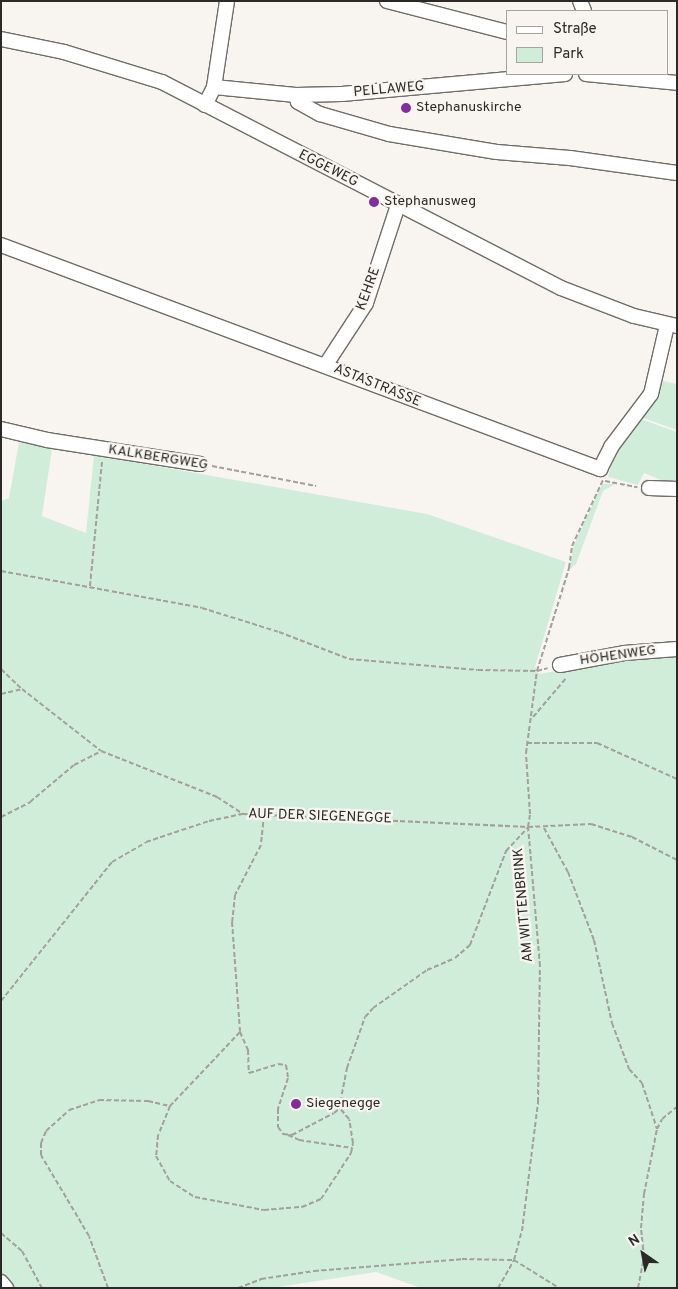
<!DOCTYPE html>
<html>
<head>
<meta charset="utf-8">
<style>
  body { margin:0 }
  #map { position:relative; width:678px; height:1289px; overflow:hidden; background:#f8f5f0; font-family:Overpass,sans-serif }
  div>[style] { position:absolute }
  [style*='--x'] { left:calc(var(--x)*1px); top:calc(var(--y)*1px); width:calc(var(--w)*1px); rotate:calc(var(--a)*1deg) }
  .green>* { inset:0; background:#d0edda }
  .path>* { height:2px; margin-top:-1px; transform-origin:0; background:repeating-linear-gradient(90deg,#a29f9c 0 5px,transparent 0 7.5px) }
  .roads { filter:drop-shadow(1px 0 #6f6d68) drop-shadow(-1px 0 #6f6d68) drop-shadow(0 1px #6f6d68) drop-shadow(0 -1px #6f6d68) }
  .minor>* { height:14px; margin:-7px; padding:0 7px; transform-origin:7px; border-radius:7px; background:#fff }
  .dots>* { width:14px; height:14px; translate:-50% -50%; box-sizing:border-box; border:2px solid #f8f5f0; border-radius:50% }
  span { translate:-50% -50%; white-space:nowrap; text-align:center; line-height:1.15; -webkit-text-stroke:4.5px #f8f5f0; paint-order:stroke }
  .street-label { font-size:14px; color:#2b2a28 }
  .poi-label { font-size:14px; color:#2b2a28 }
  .left { translate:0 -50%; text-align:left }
  .frame { position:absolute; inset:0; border:2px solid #2b2a28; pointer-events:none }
  .legend { position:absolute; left:506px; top:10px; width:162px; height:65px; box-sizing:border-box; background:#f8f5f0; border:1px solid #a6a4a0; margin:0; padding:6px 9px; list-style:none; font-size:15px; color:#2b2a28 }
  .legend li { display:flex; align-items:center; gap:10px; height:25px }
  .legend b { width:25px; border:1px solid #a6a4a0 }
  .north { position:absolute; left:618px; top:1229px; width:50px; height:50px; -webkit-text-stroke:4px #f8f5f0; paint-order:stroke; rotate:327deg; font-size:14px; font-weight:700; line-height:20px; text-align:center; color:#2b2a28 }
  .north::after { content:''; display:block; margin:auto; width:18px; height:22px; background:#2b2a28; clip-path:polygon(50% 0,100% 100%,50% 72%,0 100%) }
</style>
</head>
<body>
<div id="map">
  <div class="green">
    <i style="clip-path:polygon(663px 381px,677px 384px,677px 430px,640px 417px)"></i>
    <i style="clip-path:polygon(638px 418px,677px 432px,677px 482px,666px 482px,644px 473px,638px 485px,608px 477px,614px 454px)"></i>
    <i style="clip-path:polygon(19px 442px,52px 449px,42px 516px,86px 533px,94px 455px,427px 514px,566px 562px,535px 667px,539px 674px,623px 659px,677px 656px,677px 1288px,421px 1288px,376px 1272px,272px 1288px,13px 1288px,1px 1273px,1px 501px,9px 498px)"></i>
    <i style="clip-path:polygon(602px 484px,615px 484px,603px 491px,576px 564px,570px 569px,573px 547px)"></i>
  </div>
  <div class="path">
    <i style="--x:212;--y:466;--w:106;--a:10.9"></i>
    <i style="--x:605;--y:481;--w:33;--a:11"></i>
    <i style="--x:1;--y:571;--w:204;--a:10.4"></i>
    <i style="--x:202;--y:608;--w:81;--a:17.3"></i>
    <i style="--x:279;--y:632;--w:75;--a:21.1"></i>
    <i style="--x:349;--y:659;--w:129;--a:4.9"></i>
    <i style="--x:478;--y:670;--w:59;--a:1"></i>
    <i style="--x:537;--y:671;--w:11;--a:-15"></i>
    <i style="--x:90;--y:586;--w:125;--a:-84.5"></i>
    <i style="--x:1;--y:669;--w:29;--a:44"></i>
    <i style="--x:22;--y:689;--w:100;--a:38.1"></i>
    <i style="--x:101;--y:751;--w:125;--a:21.6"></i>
    <i style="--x:217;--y:797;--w:31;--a:33"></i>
    <i style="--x:1;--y:694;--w:22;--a:-13"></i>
    <i style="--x:533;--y:717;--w:52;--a:-49.6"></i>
    <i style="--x:527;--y:743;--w:70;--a:0"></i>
    <i style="--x:597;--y:743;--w:88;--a:24.2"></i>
    <i style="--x:264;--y:815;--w:30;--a:96"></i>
    <i style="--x:261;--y:845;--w:56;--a:117.5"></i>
    <i style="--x:235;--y:895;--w:27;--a:96"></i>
    <i style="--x:232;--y:922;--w:110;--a:85.8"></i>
    <i style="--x:240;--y:1032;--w:102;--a:133.4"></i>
    <i style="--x:170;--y:1106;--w:31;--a:112"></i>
    <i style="--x:158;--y:1135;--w:21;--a:95"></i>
    <i style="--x:156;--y:1156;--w:29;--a:61"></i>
    <i style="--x:170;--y:1181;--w:30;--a:33"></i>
    <i style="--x:195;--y:1197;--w:70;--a:10.7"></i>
    <i style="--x:264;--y:1210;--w:38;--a:-5"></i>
    <i style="--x:302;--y:1207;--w:21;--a:-23"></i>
    <i style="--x:321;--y:1199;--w:55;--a:-56.9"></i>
    <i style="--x:351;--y:1153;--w:10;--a:-79"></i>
    <i style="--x:353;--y:1143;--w:24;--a:-99"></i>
    <i style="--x:349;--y:1119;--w:16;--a:-130"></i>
    <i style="--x:1;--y:817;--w:33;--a:-27"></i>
    <i style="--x:30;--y:802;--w:57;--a:-40.1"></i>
    <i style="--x:74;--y:765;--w:30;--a:-27"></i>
    <i style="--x:544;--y:828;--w:50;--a:61.4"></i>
    <i style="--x:568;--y:872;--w:73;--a:69.1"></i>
    <i style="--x:594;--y:940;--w:85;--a:77.8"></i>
    <i style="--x:612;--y:1023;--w:49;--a:69.7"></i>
    <i style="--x:629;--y:1069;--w:19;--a:47"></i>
    <i style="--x:642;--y:1083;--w:48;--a:71.9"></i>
    <i style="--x:1;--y:1001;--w:178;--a:-51.4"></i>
    <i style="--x:112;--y:862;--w:39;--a:-30"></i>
    <i style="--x:146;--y:842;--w:66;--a:-18.4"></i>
    <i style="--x:209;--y:821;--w:35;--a:-12"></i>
    <i style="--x:243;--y:814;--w:285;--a:2.6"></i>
    <i style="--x:528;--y:827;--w:63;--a:-2.7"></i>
    <i style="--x:591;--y:824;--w:43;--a:17.6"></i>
    <i style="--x:632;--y:837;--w:51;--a:27.1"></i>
    <i style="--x:240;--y:1032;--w:20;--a:66"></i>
    <i style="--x:248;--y:1050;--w:23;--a:88"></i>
    <i style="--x:249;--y:1073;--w:30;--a:-17"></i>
    <i style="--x:278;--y:1064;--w:8;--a:7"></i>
    <i style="--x:286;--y:1065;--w:13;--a:81"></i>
    <i style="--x:288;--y:1078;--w:33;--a:108"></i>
    <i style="--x:278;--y:1109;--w:18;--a:90"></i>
    <i style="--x:278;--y:1127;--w:9;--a:54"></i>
    <i style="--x:283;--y:1134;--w:9;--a:6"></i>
    <i style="--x:292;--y:1135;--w:47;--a:-27.6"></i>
    <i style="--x:334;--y:1113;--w:6;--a:-39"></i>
    <i style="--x:339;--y:1109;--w:42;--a:-79"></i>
    <i style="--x:347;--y:1068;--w:54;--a:-70.6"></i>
    <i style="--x:365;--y:1017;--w:12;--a:-48"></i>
    <i style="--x:373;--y:1008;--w:66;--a:-35.1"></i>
    <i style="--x:427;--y:970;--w:30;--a:-23"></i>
    <i style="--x:455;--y:958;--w:20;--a:-41"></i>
    <i style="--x:470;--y:945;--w:101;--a:-69"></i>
    <i style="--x:506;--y:851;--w:33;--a:-47"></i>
    <i style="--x:288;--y:1135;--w:12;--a:24"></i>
    <i style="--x:299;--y:1140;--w:54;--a:8.6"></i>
    <i style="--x:1;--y:1233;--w:28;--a:41"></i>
    <i style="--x:22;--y:1251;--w:42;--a:61.6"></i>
    <i style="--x:108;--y:1288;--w:55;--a:-110.1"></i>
    <i style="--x:89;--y:1236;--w:94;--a:-120.7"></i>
    <i style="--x:41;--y:1155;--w:12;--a:-90"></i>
    <i style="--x:41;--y:1143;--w:13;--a:-67"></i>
    <i style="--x:46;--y:1131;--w:31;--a:-42"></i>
    <i style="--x:69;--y:1110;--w:32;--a:-18"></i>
    <i style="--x:99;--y:1100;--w:49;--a:1.2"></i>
    <i style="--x:148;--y:1101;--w:23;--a:13"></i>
    <i style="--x:238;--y:1288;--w:25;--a:-21"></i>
    <i style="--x:261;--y:1279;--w:54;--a:-8.6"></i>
    <i style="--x:314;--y:1271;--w:148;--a:-4.6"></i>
    <i style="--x:462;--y:1259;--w:52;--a:1.1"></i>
    <i style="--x:514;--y:1260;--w:53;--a:31.9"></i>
    <i style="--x:498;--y:1288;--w:32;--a:-60"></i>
    <i style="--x:514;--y:1260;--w:30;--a:-75"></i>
    <i style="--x:522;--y:1231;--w:130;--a:-82.9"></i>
    <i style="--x:538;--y:1102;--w:136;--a:-89.2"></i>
    <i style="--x:540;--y:966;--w:140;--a:-94.9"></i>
    <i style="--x:528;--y:827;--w:13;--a:-81"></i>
    <i style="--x:530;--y:814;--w:61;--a:-93.8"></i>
    <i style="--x:526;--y:753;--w:83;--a:-82.4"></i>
    <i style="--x:537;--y:671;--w:108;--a:-72.7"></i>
    <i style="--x:569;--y:568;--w:22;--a:-82"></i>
    <i style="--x:572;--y:546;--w:73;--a:-64.8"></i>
    <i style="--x:638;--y:1288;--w:32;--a:-79"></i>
    <i style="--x:644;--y:1257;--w:29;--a:-96"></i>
    <i style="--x:641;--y:1228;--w:34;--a:-85"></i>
    <i style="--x:644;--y:1194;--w:66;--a:-78.7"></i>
    <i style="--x:657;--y:1129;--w:11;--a:-63"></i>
    <i style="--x:662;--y:1119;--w:19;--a:-39"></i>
  </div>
  <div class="roads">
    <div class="minor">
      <i style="--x:387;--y:1;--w:124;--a:14.5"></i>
      <i style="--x:580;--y:1;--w:11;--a:68"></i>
      <i style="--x:1;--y:39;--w:64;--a:11.7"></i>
      <i style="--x:64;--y:52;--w:102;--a:17"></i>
      <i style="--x:162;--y:82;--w:449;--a:27.3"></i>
      <i style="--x:561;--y:288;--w:78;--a:21"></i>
      <i style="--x:634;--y:316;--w:44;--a:13.1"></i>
      <i style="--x:586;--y:74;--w:91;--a:5.6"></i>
      <i style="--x:214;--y:87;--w:82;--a:5.6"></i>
      <i style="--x:296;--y:95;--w:46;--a:-1.2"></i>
      <i style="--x:342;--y:94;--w:224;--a:-5.1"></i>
      <i style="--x:296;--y:95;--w:7;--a:74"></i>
      <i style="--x:298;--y:102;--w:25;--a:29"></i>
      <i style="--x:320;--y:114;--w:72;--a:16.2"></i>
      <i style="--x:389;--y:134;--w:109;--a:9.5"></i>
      <i style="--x:497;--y:152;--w:73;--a:4.7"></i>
      <i style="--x:570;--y:158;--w:108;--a:8"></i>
      <i style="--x:205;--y:105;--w:20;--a:-63"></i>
      <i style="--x:214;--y:87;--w:87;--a:-81.4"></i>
      <i style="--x:1;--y:245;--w:640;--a:20.5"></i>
      <i style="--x:600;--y:469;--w:25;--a:-63"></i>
      <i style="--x:611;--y:447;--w:66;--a:-53"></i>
      <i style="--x:651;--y:394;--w:71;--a:-76.9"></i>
      <i style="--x:325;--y:366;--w:75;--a:-56.9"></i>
      <i style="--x:366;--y:303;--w:103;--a:-71.9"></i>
      <i style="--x:1;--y:429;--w:47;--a:13.4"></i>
      <i style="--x:47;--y:440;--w:155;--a:8.9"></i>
      <i style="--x:649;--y:488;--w:28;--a:2"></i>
      <i style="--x:560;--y:665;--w:65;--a:-10.6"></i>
      <i style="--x:624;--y:653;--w:53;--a:-4.3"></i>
      <i style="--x:1;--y:1282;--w:8;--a:50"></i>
    </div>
  </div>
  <div class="dots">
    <i style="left:406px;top:108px;background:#822d9b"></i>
    <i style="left:374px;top:202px;background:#822d9b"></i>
    <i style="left:296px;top:1104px;background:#822d9b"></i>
  </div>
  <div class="street-label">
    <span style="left:389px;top:90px;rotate:-5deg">PELLAWEG</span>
    <span style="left:328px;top:169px;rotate:27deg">EGGEWEG</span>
    <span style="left:369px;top:289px;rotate:-70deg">KEHRE</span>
    <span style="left:377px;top:386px;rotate:22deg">ASTASTRASSE</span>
    <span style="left:158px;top:458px;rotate:9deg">KALKBERGWEG</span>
    <span style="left:618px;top:656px;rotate:-8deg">HÖHENWEG</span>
    <span style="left:320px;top:817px;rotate:2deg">AUF DER SIEGENEGGE</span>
    <span style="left:524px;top:905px;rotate:-95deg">AM WITTENBRINK</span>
  </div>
  <div class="poi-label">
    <span class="left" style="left:416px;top:108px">Stephanuskirche</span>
    <span class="left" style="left:384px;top:202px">Stephanusweg</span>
    <span class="left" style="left:306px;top:1104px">Siegenegge</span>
  </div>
  <div class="frame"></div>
  <ul class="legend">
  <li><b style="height:6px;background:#fff"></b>Straße</li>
  <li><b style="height:14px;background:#d0edda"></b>Park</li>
  </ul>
  <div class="north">N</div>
</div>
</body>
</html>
